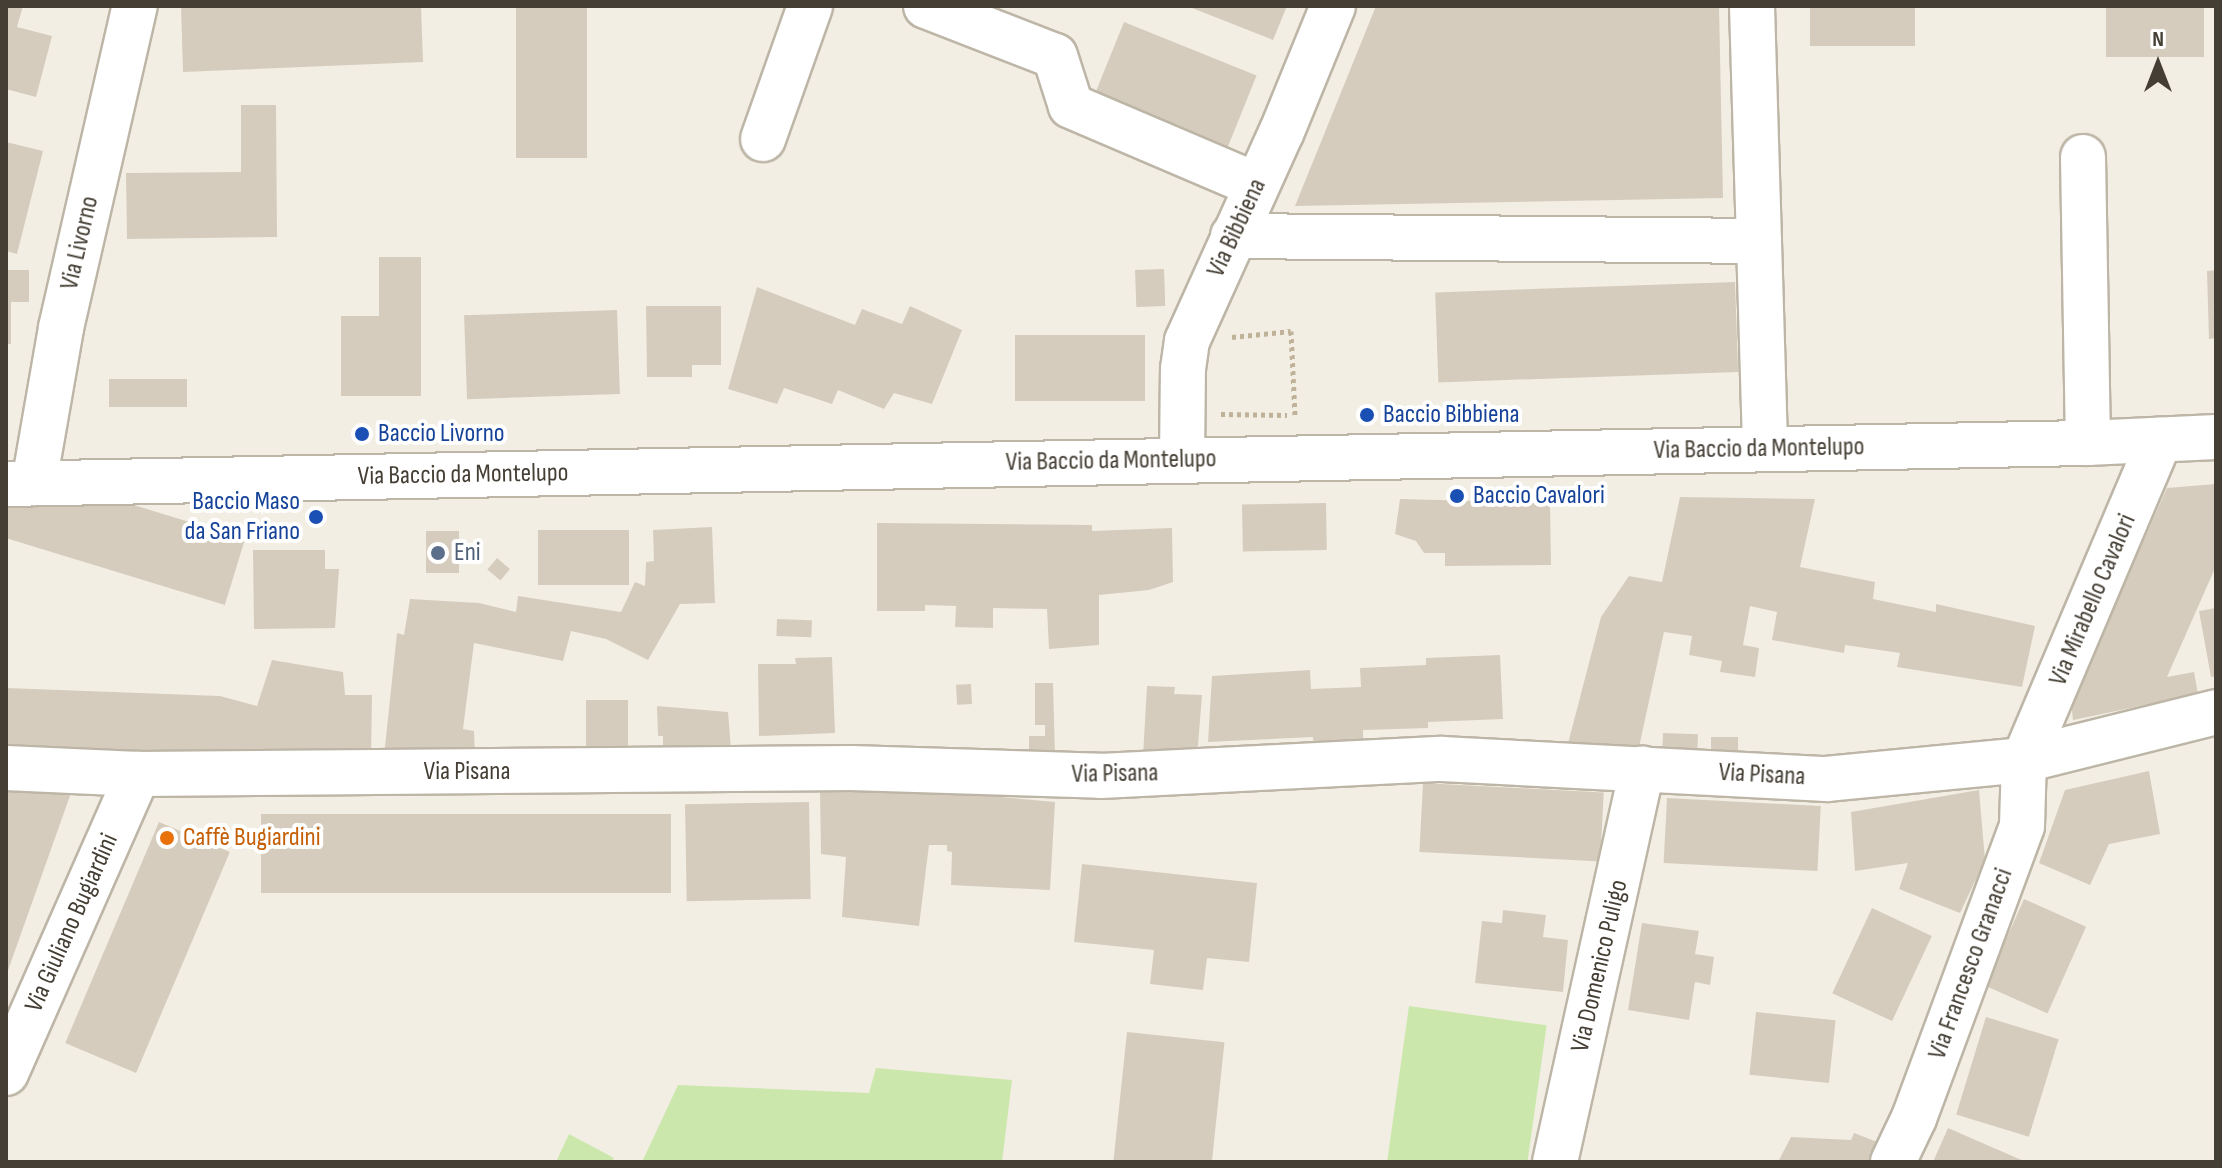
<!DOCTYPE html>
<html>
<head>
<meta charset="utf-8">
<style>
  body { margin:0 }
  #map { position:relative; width:2222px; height:1168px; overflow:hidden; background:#f2eee4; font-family:"Sofia Sans Condensed",sans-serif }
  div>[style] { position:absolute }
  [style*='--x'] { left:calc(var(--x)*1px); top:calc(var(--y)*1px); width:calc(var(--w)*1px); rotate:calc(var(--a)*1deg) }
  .green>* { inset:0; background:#cce7ac; transform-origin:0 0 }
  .building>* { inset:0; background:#d6ccbd; transform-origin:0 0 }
  .path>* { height:5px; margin-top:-2.5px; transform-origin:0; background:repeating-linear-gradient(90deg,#bfb298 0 4px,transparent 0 8px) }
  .roads { filter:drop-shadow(2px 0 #bdb6a7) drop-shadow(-2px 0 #bdb6a7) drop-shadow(0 2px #bdb6a7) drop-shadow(0 -2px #bdb6a7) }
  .minor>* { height:44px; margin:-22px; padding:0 22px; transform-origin:22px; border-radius:22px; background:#fff }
  .dots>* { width:22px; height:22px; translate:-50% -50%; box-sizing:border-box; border:4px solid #fff; border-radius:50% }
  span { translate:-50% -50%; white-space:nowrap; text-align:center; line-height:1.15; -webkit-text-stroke:8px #fff; paint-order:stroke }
  .street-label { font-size:26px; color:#443e34 }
  .transit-label { font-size:26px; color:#164399 }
  .left { translate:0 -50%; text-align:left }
  .right { translate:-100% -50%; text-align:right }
  .service-label { font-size:26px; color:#4e5e75 }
  .food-label { font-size:26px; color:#c56008 }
  .frame { position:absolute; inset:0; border:8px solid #443e34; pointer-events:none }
  .north { position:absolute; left:2118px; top:24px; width:80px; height:80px; -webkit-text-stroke:6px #fff; paint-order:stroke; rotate:0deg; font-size:22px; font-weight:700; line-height:32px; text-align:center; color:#443e34 }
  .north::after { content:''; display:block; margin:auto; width:28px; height:36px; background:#443e34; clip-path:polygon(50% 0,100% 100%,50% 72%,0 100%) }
</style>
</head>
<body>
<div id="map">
  <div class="green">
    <i style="left:1409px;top:1006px;width:139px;height:157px;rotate:8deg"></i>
    <i style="clip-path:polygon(876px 1068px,1012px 1080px,1002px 1162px,642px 1162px,678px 1085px,869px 1093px)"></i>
    <i style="clip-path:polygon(569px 1134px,614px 1158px,612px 1162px,556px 1162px)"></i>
  </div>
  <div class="building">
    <i style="clip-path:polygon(6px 6px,23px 6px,17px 27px,52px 36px,36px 97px,6px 89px)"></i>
    <i style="clip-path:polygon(181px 6px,421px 6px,423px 62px,183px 72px)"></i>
    <i style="left:516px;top:6px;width:71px;height:152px"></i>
    <i style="clip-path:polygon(1187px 6px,1287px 6px,1273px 40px)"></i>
    <i style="clip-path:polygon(1376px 6px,1719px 6px,1723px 198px,1295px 206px)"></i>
    <i style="left:1810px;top:6px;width:105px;height:40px"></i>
    <i style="left:2106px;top:6px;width:98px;height:51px"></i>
    <i style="left:1124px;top:22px;width:143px;height:81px;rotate:22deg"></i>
    <i style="clip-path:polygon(241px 105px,276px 105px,277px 237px,127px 239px,126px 173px,241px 172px)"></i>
    <i style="clip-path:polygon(6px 142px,43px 151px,17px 254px,6px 251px)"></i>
    <i style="clip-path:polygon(379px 257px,421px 257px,421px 396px,341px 396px,341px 316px,379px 316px)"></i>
    <i style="left:1164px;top:269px;width:37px;height:29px;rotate:88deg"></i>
    <i style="clip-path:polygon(6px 270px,29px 270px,29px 302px,11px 302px,11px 344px,6px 344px)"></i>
    <i style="clip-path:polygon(2216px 270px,2216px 338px,2209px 339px,2207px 271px)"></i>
    <i style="left:1735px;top:282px;width:90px;height:300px;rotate:88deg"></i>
    <i style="clip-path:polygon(757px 287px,855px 325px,862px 309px,902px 324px,910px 306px,962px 330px,932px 404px,894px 393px,884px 409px,838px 390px,832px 404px,784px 388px,777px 404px,728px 389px)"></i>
    <i style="clip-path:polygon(646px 306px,721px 306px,721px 365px,692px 365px,692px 377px,647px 377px)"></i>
    <i style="left:617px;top:310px;width:84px;height:153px;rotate:88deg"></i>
    <i style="left:1015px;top:335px;width:130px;height:66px"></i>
    <i style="left:187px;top:379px;width:28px;height:78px;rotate:90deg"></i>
    <i style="clip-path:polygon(2216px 484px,2216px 566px,2167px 677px,2194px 672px,2198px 694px,2073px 720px,2071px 703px,2167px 488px)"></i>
    <i style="clip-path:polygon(1680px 497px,1815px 499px,1800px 567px,1875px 582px,1873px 599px,1936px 612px,1936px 604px,2035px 626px,2022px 687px,1897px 667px,1900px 653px,1845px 645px,1844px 653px,1772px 640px,1777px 612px,1750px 606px,1743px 645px,1759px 648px,1755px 677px,1720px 672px,1722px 661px,1689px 655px,1692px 636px,1664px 632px,1638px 752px,1566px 751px,1601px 617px,1629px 576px,1662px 582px)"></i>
    <i style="clip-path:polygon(1400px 499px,1550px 503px,1551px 565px,1445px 566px,1445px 553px,1424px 553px,1416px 541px,1395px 534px)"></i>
    <i style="left:1326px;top:503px;width:47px;height:84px;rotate:89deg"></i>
    <i style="clip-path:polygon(877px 523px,1092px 525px,1092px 531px,1172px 528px,1173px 582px,1149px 590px,1099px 595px,1099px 645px,1049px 649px,1047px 609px,993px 608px,993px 628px,955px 627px,956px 606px,925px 605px,925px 611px,877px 611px)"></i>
    <i style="clip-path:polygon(712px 527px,715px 603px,680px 604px,648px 660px,606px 639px,571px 631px,563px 661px,474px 643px,463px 729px,474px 731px,475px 758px,384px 756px,397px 633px,404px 635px,410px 599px,479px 603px,516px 612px,518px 596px,621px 612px,635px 582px,645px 586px,646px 562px,654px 561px,653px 530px)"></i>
    <i style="left:538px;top:530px;width:91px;height:55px"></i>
    <i style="left:459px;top:531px;width:42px;height:33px;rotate:90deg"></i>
    <i style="left:245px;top:539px;width:69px;height:239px;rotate:107deg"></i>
    <i style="clip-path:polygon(253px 550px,325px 550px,325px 569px,339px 569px,335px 628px,254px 629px)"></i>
    <i style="left:497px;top:558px;width:17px;height:15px;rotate:40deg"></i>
    <i style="clip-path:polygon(2216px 608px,2216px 676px,2211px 677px,2199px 611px)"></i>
    <i style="left:777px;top:619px;width:35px;height:17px;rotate:2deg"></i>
    <i style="clip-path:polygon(1500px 655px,1503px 719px,1428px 722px,1428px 728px,1363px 730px,1363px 747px,1314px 749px,1313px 737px,1208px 742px,1212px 676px,1310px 670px,1311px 689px,1361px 687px,1360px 668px,1426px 665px,1426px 658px)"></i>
    <i style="clip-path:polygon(832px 657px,835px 733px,759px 736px,758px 664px,796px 664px,795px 658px)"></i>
    <i style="clip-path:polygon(272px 660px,343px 672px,345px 695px,372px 695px,371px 759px,6px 751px,6px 688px,220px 696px,257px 706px)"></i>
    <i style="clip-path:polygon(1035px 683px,1053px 683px,1055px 756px,1029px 756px,1029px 736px,1045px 736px,1045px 725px,1035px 725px)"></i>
    <i style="left:971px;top:684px;width:20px;height:15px;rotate:87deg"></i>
    <i style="clip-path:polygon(1147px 686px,1175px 687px,1174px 694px,1202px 695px,1197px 758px,1143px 756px)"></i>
    <i style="left:628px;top:700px;width:50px;height:42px;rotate:90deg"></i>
    <i style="clip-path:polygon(657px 706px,728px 712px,731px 749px,663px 749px,663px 736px,658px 736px)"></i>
    <i style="left:1663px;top:733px;width:35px;height:18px;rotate:2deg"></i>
    <i style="left:1711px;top:737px;width:27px;height:13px"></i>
    <i style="clip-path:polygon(2149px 771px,2160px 834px,2109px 844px,2090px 885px,2039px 863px,2065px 790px)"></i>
    <i style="left:1423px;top:783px;width:181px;height:69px;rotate:3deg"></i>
    <i style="clip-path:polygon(1979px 790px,1985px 860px,1960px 913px,1899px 889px,1908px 863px,1855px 871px,1851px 812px)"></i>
    <i style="clip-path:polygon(6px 791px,71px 793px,6px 976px)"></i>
    <i style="clip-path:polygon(820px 791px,947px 792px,1055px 802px,1050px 890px,951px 885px,952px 852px,947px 851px,947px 845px,929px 845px,919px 926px,842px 917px,846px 857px,821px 854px)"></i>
    <i style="left:1667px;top:798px;width:154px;height:65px;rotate:3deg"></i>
    <i style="left:809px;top:802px;width:97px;height:124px;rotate:89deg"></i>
    <i style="left:671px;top:814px;width:79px;height:410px;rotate:90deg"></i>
    <i style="left:159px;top:822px;width:77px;height:240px;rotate:23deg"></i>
    <i style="clip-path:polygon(1082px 864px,1257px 883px,1249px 962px,1207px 958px,1203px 990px,1150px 984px,1154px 950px,1074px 942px)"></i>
    <i style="left:2024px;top:899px;width:68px;height:95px;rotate:24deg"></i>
    <i style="left:1872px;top:908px;width:66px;height:94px;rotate:25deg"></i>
    <i style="clip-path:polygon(1503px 910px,1546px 915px,1543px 937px,1568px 940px,1563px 992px,1475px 983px,1482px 921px,1502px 923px)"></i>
    <i style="clip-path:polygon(1642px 923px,1699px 931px,1695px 954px,1714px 957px,1710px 985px,1695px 982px,1689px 1020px,1628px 1010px)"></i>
    <i style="left:1756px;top:1012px;width:80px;height:63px;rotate:6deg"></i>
    <i style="left:1986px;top:1017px;width:76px;height:102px;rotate:17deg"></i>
    <i style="left:1127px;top:1032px;width:98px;height:131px;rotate:6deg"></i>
    <i style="clip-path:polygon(1948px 1128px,2026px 1162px,1933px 1162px)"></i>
    <i style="clip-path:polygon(1854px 1133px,1880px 1143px,1872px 1162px,1778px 1162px,1791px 1137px,1851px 1140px)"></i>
  </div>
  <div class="path">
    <i style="--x:1232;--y:337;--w:59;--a:-5.8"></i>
    <i style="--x:1291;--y:331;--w:84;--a:87.3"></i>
    <i style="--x:1221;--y:414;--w:66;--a:0.9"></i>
  </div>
  <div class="roads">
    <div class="minor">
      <i style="--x:926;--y:6;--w:138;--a:21.2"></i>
      <i style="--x:1055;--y:56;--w:52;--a:72.3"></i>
      <i style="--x:1071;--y:106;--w:201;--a:23.1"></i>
      <i style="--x:1752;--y:6;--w:443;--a:88.3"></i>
      <i style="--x:763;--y:139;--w:141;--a:-70.5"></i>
      <i style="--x:2083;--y:157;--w:286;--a:89"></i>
      <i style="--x:1233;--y:236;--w:526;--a:0.54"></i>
      <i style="--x:1182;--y:460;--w:91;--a:-89.4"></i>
      <i style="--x:1183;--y:369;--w:28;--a:-82"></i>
      <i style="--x:1187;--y:341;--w:230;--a:-65.7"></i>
      <i style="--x:1282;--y:131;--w:135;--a:-67.8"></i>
      <i style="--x:34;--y:483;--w:157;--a:-80.1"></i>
      <i style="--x:61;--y:328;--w:330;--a:-77.1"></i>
      <i style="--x:6;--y:484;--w:2082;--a:-1.13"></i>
      <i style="--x:2088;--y:443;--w:128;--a:-2.7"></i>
      <i style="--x:6;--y:768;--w:132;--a:2.6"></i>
      <i style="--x:138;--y:774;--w:713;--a:-0.48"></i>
      <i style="--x:851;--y:768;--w:250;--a:1.8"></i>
      <i style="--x:1101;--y:776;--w:341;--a:-2.9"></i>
      <i style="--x:1442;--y:759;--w:385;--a:3"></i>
      <i style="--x:1826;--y:779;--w:199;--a:-5.5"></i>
      <i style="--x:2024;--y:760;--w:198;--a:-14"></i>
      <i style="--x:6;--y:1073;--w:327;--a:-66.2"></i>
      <i style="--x:1555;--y:1162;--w:403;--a:-77.5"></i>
      <i style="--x:1893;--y:1162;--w:49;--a:-64.5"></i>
      <i style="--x:1914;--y:1118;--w:311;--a:-69.7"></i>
      <i style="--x:2022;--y:826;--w:66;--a:-88.3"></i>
      <i style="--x:2024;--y:760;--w:348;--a:-67"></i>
    </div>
  </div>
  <div class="dots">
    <i style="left:1367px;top:415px;background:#1a4fb4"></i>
    <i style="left:362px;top:434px;background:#1a4fb4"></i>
    <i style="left:1457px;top:496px;background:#1a4fb4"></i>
    <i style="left:316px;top:517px;background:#1a4fb4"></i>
    <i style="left:438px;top:553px;background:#5c6f8a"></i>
    <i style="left:167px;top:838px;background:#e8710a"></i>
  </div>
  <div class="street-label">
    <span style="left:1237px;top:228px;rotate:-65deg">Via Bibbiena</span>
    <span style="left:80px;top:243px;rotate:-77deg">Via Livorno</span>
    <span style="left:1759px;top:449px;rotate:-1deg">Via Baccio da Montelupo</span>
    <span style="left:1111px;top:461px;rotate:-1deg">Via Baccio da Montelupo</span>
    <span style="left:463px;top:475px;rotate:-1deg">Via Baccio da Montelupo</span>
    <span style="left:2093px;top:600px;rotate:-67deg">Via Mirabello Cavalori</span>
    <span style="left:467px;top:772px">Via Pisana</span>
    <span style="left:1115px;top:774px;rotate:-1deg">Via Pisana</span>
    <span style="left:1762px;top:775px;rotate:3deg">Via Pisana</span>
    <span style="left:72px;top:923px;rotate:-66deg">Via Giuliano Bugiardini</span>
    <span style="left:1971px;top:964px;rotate:-70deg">Via Francesco Granacci</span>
    <span style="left:1600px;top:966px;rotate:-77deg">Via Domenico Puligo</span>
  </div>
  <div class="transit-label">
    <span class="left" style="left:1383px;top:415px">Baccio Bibbiena</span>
    <span class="left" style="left:378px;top:434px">Baccio Livorno</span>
    <span class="left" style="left:1473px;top:496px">Baccio Cavalori</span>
    <span class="right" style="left:300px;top:517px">Baccio Maso<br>da San Friano</span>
  </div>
  <div class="service-label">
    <span class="left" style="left:454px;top:553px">Eni</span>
  </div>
  <div class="food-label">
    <span class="left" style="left:183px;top:838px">Caffè Bugiardini</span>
  </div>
  <div class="frame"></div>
  <div class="north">N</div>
</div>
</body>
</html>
